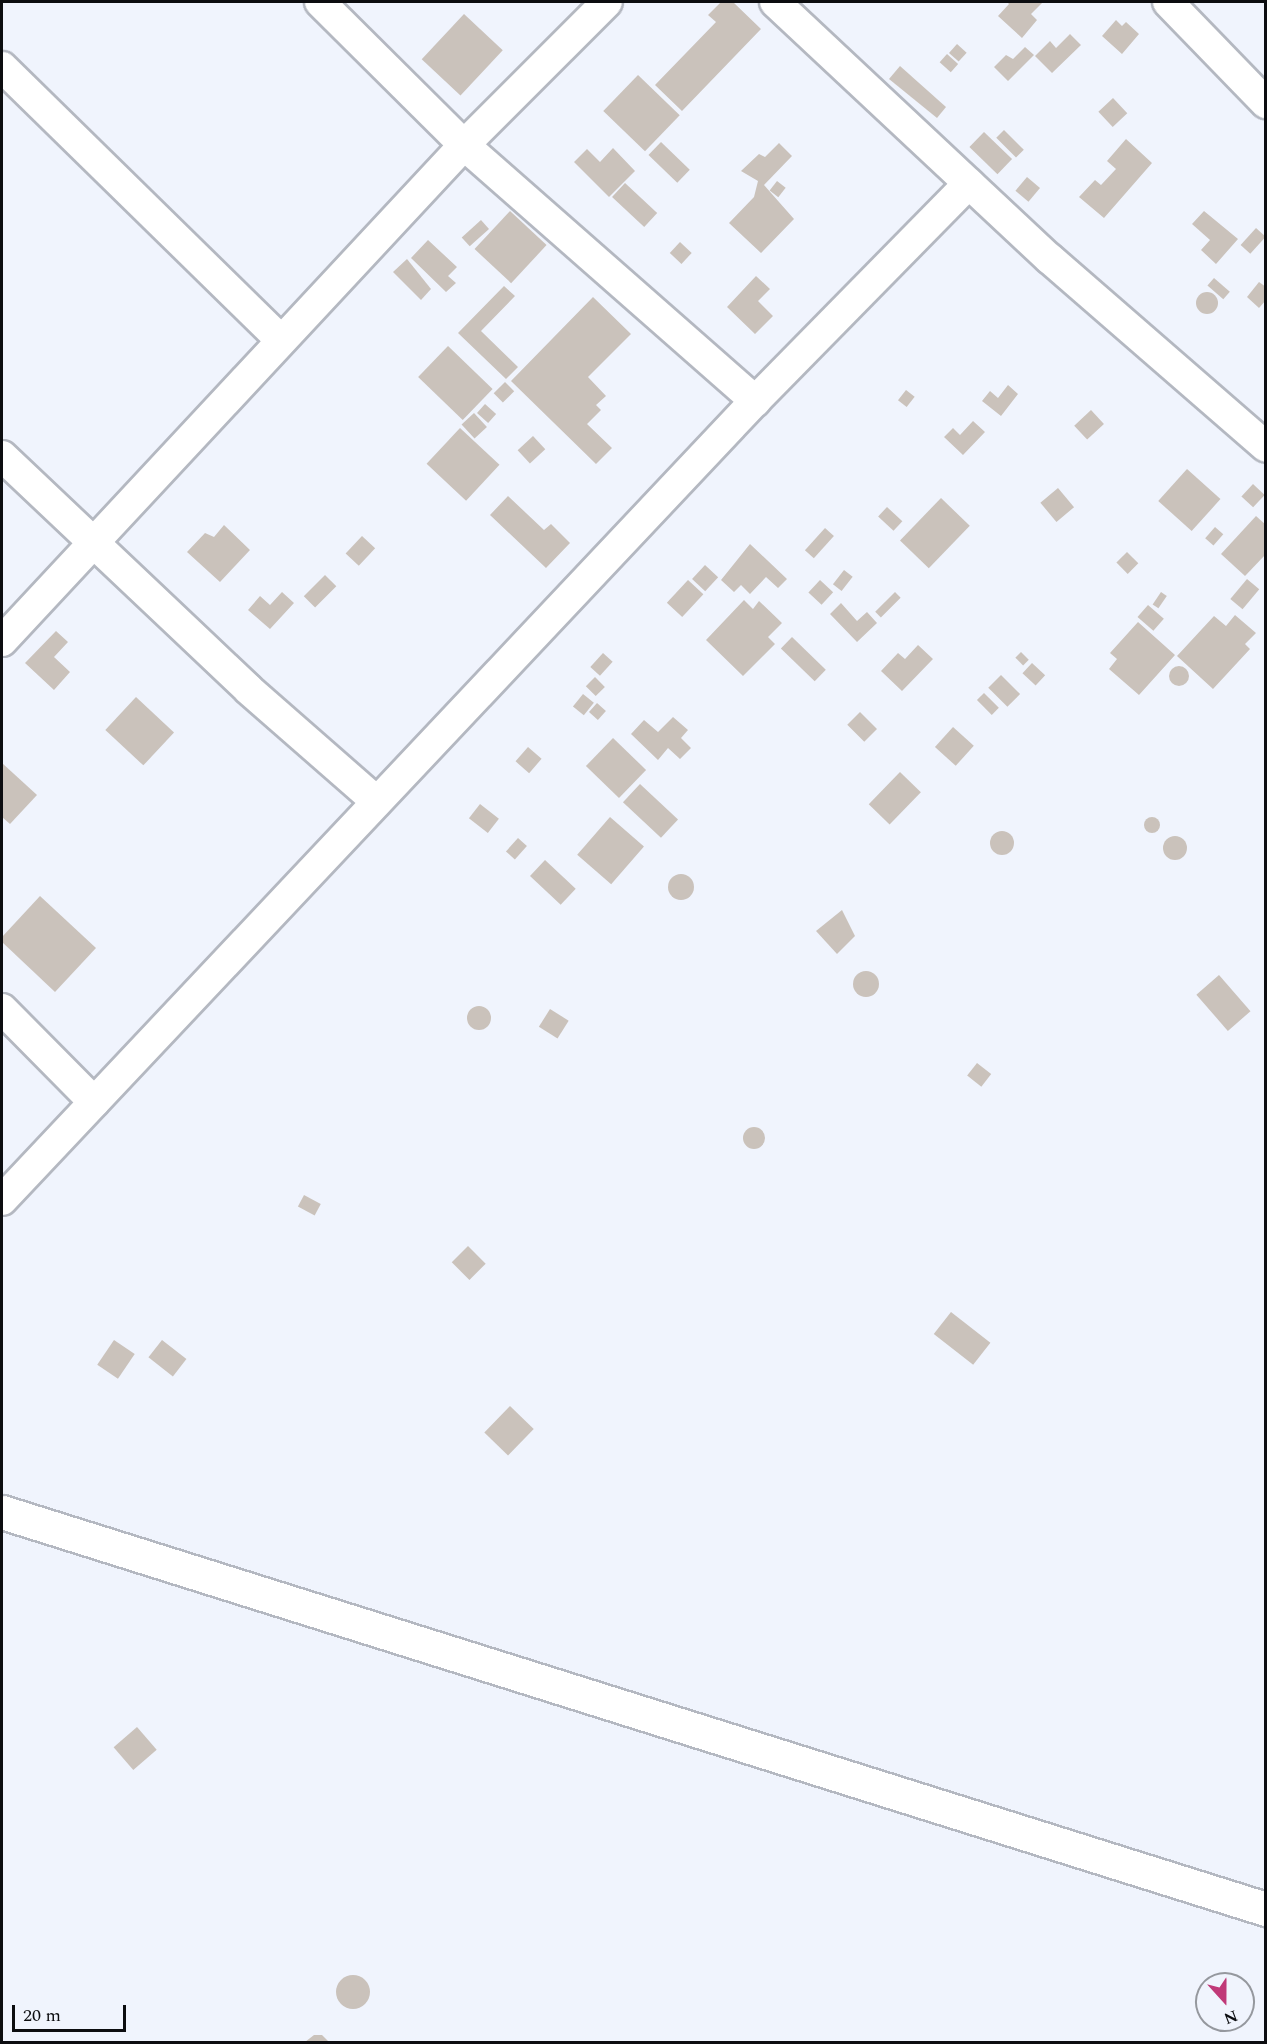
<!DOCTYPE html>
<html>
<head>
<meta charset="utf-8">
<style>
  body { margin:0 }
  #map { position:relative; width:1267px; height:2044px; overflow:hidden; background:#f0f4fd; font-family:Spectral,serif }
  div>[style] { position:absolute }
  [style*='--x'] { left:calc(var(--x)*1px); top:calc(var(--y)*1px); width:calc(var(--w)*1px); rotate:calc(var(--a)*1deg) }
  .building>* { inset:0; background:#cac2bb; transform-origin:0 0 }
  .round { border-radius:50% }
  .roads { filter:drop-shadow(2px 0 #b4b8c1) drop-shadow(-2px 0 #b4b8c1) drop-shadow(0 2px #b4b8c1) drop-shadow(0 -2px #b4b8c1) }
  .street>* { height:30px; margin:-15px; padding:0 15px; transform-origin:15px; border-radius:15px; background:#fff }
  .secondary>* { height:33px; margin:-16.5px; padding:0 16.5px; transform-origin:16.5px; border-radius:16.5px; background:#fff }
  span { translate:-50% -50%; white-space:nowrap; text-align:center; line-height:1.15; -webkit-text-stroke:6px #f0f4fd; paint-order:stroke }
  .frame { position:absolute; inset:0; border:3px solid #0c0d10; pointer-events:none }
  .north { position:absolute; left:1195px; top:1972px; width:60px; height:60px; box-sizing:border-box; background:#f0f4fd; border:2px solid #95989e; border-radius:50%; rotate:159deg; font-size:16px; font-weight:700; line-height:24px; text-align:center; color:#0c0d10 }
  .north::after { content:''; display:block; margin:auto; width:21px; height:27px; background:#c03978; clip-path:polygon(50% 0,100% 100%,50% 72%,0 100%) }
  .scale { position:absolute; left:12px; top:2005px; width:114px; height:27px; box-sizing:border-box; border:3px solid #0c0d10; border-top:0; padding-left:8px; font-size:18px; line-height:21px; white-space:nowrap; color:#0c0d10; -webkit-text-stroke:4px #f0f4fd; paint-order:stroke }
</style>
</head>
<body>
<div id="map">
  <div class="building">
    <i style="clip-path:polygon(721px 2px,733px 2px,761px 29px,682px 111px,655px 85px,716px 22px,708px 15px)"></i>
    <i style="clip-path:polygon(1007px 2px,1043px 2px,1031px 14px,1037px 20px,1022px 38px,998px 16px,1009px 4px)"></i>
    <i style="left:464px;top:14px;width:53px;height:62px;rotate:43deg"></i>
    <i style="clip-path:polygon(1116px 20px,1122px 26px,1126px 22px,1139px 34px,1122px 54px,1102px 36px)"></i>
    <i style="clip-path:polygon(1070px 34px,1081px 45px,1052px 73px,1035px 56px,1050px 41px,1056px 48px)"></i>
    <i style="left:957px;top:44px;width:13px;height:12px;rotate:42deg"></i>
    <i style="clip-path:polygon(1025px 47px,1034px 55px,1008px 81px,994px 67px,1006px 55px,1013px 59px)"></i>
    <i style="left:947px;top:54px;width:15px;height:11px;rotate:42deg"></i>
    <i style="clip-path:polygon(900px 66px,946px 107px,937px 118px,889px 79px)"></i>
    <i style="left:638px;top:75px;width:58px;height:50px;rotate:44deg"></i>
    <i style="left:1113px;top:98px;width:21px;height:20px;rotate:47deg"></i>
    <i style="left:1004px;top:130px;width:28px;height:11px;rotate:45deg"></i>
    <i style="left:984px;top:132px;width:39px;height:21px;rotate:44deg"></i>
    <i style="clip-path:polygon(1126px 139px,1152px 163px,1104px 218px,1079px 197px,1095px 180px,1101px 185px,1116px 169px,1107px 161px)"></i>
    <i style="left:661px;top:142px;width:40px;height:18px;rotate:44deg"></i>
    <i style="clip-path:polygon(779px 143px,792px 156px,764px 185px,794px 219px,761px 253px,729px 223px,754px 197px,758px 181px,741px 171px,759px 154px,765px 157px)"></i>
    <i style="clip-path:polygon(613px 148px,635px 171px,609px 197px,574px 162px,587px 149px,600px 162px)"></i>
    <i style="left:1027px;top:177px;width:17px;height:18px;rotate:40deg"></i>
    <i style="left:777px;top:181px;width:11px;height:12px;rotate:38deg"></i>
    <i style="left:625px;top:183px;width:44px;height:19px;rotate:43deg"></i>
    <i style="left:510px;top:211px;width:50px;height:52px;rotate:43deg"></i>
    <i style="clip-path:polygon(1204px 211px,1238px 239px,1216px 264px,1201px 250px,1210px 240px,1192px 224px)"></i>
    <i style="left:481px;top:220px;width:12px;height:26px;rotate:48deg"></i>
    <i style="left:1256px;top:228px;width:13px;height:23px;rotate:42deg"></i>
    <i style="clip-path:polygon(428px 240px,457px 267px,448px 276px,456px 283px,446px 292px,411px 258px)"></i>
    <i style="left:680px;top:242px;width:16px;height:15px;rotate:43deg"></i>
    <i style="clip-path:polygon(407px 259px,431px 289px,421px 300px,393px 272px)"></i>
    <i style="clip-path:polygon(756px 276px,770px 289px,758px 301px,773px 316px,755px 334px,727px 307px)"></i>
    <i style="left:1214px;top:278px;width:21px;height:10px;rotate:41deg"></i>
    <i style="clip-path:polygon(1259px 282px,1266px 287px,1266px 300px,1259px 308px,1247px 297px)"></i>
    <i style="clip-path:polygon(504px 286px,515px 296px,481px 331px,518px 367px,506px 379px,458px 333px)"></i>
    <i class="round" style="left:1196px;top:292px;width:22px;height:22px"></i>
    <i style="clip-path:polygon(593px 297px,631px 334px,588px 377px,606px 396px,596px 405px,601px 410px,587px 424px,612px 448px,596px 464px,511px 381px)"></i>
    <i style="left:448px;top:346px;width:62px;height:43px;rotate:44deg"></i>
    <i style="left:505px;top:382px;width:13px;height:16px;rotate:45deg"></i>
    <i style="clip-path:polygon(1008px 385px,1018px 394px,1001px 416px,982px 401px,990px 391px,998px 398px)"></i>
    <i style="left:906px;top:390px;width:11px;height:13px;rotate:38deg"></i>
    <i style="left:485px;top:404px;width:15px;height:12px;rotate:42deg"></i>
    <i style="left:1091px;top:410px;width:19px;height:23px;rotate:47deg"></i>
    <i style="left:474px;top:413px;width:19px;height:17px;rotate:47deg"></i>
    <i style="clip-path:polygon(973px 421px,985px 432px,963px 455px,944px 437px,953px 428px,960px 435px)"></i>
    <i style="left:460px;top:428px;width:54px;height:49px;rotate:43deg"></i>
    <i style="left:533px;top:436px;width:18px;height:21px;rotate:47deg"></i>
    <i style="left:1187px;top:469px;width:45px;height:43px;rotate:42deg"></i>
    <i style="left:1253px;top:484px;width:16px;height:17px;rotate:43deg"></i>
    <i style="left:1058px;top:488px;width:25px;height:23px;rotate:50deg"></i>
    <i style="clip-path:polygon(508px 496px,544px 530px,551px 524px,570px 543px,546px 568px,490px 515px)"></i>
    <i style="left:941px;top:498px;width:40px;height:59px;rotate:44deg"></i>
    <i style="left:887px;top:507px;width:21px;height:13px;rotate:43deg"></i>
    <i style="clip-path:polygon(1256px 516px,1266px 525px,1266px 554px,1245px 576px,1221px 554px)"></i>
    <i style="clip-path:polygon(224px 525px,250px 550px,220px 582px,187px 552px,205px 533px,214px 537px)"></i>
    <i style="left:1215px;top:527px;width:11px;height:15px;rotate:41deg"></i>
    <i style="left:825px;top:528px;width:12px;height:30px;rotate:42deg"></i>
    <i style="left:362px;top:536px;width:18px;height:24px;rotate:43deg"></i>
    <i style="clip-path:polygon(750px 544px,787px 579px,778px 588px,766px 577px,750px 594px,741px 585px,734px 592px,721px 580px)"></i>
    <i style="left:1127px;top:552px;width:16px;height:15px;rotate:45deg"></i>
    <i style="left:705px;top:565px;width:18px;height:19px;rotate:43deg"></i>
    <i style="left:844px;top:570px;width:11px;height:18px;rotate:38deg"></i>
    <i style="left:325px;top:575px;width:16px;height:30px;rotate:45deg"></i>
    <i style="left:1247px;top:579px;width:16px;height:26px;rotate:40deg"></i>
    <i style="left:688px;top:580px;width:21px;height:31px;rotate:43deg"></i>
    <i style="left:820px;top:580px;width:18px;height:17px;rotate:43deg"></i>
    <i style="clip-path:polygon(282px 592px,294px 603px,270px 629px,248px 610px,260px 596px,270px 605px)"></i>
    <i style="left:895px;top:592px;width:8px;height:28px;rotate:45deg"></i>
    <i style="left:1161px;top:592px;width:7px;height:15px;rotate:34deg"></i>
    <i style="clip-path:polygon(744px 600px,753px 609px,759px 601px,782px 623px,768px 637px,775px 644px,743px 676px,706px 640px)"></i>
    <i style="clip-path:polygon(841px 603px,857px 621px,867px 612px,877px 623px,857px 642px,830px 614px)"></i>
    <i style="left:1148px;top:605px;width:21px;height:16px;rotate:41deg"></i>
    <i style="clip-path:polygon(1235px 615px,1256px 633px,1245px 644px,1250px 649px,1213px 689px,1177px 656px,1214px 616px,1226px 626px)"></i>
    <i style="clip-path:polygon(1138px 622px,1175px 655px,1139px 695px,1109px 669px,1117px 659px,1110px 653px)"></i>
    <i style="clip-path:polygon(56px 631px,68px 642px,54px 657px,70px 672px,54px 690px,25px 663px)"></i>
    <i style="left:792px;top:637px;width:47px;height:16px;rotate:44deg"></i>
    <i style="clip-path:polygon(918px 645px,933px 659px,902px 691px,881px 671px,898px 653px,905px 659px)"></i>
    <i style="left:1021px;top:652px;width:11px;height:8px;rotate:45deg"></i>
    <i style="left:603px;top:653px;width:13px;height:19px;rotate:42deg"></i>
    <i style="left:1032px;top:663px;width:18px;height:14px;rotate:43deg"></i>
    <i class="round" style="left:1169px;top:666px;width:20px;height:20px"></i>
    <i style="left:1001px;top:675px;width:27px;height:18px;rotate:45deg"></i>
    <i style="left:595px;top:677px;width:14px;height:13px;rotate:45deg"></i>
    <i style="left:984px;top:693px;width:21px;height:10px;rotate:45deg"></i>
    <i style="left:583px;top:694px;width:14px;height:16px;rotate:39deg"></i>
    <i style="left:136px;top:697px;width:52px;height:45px;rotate:43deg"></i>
    <i style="left:597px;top:703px;width:12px;height:12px;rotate:42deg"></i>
    <i style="left:860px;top:712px;width:24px;height:18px;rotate:45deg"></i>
    <i style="clip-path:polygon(673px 717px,688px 730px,681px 738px,691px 748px,680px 759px,668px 748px,658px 760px,631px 734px,644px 720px,658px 732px)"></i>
    <i style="left:953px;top:727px;width:28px;height:27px;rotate:42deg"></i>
    <i style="left:613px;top:738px;width:46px;height:39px;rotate:44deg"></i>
    <i style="left:528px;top:747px;width:18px;height:19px;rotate:41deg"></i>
    <i style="clip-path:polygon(2px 763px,37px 795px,10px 824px,2px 817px)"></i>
    <i style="left:900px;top:772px;width:29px;height:45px;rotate:44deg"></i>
    <i style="left:640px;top:784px;width:52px;height:25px;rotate:43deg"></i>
    <i style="left:480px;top:804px;width:24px;height:18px;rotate:38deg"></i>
    <i class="round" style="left:1144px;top:817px;width:16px;height:16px"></i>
    <i style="left:610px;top:817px;width:45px;height:50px;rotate:41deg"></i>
    <i class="round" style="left:990px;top:831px;width:24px;height:24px"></i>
    <i class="round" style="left:1163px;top:836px;width:24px;height:24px"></i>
    <i style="left:518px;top:838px;width:12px;height:18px;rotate:42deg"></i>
    <i style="left:545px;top:860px;width:42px;height:22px;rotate:43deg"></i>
    <i class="round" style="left:668px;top:874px;width:26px;height:26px"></i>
    <i style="clip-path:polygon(40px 896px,96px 948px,55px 992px,2px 942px,2px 937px)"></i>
    <i style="clip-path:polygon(842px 910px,855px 936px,837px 954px,816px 931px)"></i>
    <i class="round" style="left:853px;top:971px;width:26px;height:26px"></i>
    <i style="left:1219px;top:975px;width:48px;height:30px;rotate:49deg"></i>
    <i class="round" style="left:467px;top:1006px;width:24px;height:24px"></i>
    <i style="left:550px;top:1009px;width:22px;height:21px;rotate:32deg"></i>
    <i style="left:977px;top:1063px;width:18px;height:16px;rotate:38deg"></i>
    <i class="round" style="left:743px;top:1127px;width:22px;height:22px"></i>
    <i style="left:304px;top:1195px;width:19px;height:13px;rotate:28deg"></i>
    <i style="left:468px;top:1246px;width:25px;height:23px;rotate:45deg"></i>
    <i style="left:951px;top:1312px;width:50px;height:28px;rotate:38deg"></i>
    <i style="left:114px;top:1340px;width:25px;height:30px;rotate:34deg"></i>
    <i style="left:162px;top:1340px;width:31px;height:22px;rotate:38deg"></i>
    <i style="left:510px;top:1406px;width:33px;height:37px;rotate:44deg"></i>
    <i style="left:137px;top:1727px;width:30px;height:31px;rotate:49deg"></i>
    <i class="round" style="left:336px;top:1975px;width:34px;height:34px"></i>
    <i style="clip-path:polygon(314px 2035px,322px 2035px,329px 2042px,305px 2042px)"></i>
  </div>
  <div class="roads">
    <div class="street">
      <i style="--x:320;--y:2;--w:203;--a:44.8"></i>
      <i style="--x:464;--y:145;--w:388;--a:41.3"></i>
      <i style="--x:775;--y:2;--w:376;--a:43.1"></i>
      <i style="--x:1050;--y:259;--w:286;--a:41"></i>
      <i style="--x:1168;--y:2;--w:141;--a:45.9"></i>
      <i style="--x:2;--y:67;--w:390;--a:44.4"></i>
      <i style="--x:2;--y:456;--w:339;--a:43.4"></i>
      <i style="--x:248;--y:689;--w:171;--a:41.2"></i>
      <i style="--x:2;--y:641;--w:678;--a:-47.03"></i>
      <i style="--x:464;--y:145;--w:202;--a:-45"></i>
      <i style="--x:2;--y:1009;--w:131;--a:45.3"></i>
      <i style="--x:2;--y:1200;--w:1098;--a:-46.7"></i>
      <i style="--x:755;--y:401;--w:305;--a:-45.5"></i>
    </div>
    <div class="secondary">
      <i style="--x:2;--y:1512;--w:1325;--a:17.44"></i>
    </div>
  </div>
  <div class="frame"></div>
  <div class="north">N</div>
  <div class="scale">20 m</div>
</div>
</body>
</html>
